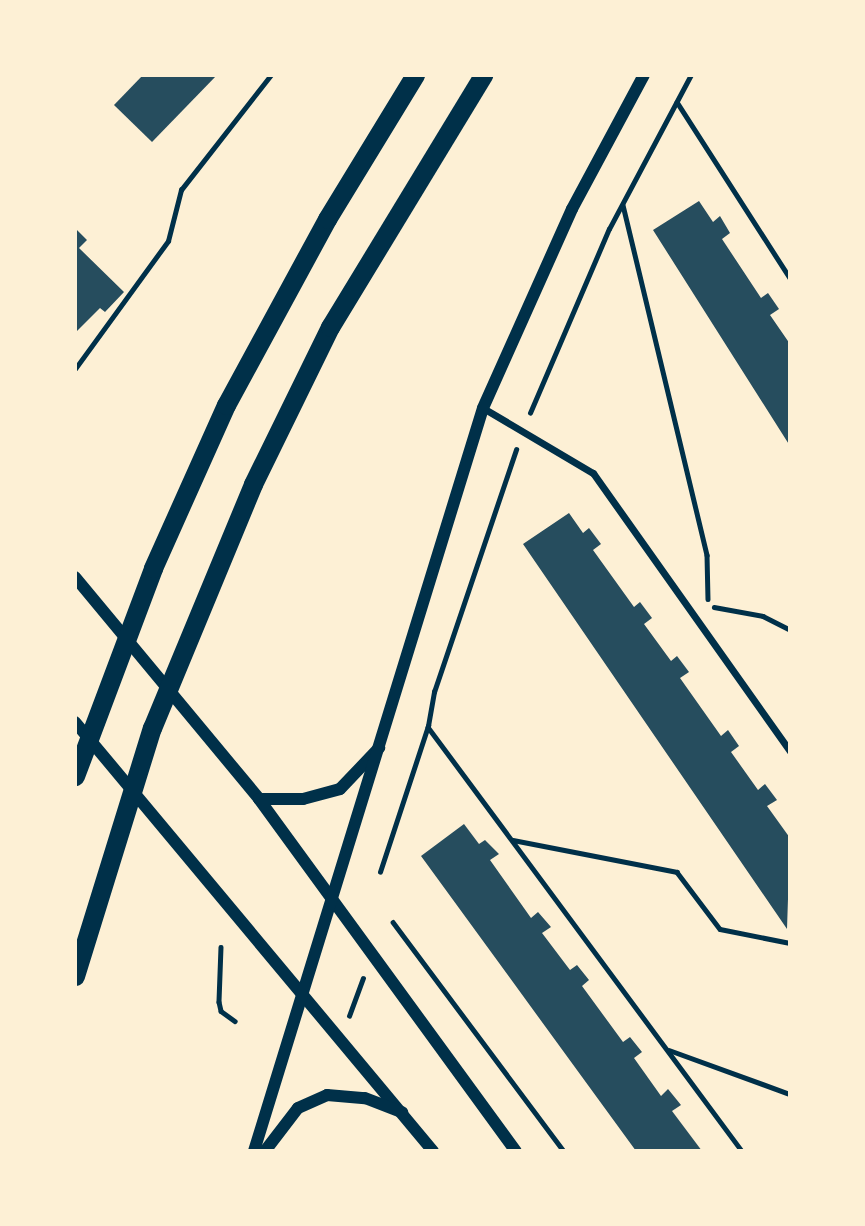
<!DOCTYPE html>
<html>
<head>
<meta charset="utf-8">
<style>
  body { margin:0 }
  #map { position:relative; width:865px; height:1226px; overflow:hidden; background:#fdf0d5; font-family:"PT Sans",sans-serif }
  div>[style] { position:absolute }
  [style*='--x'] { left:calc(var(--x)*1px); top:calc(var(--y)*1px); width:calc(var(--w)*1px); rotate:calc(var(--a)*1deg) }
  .building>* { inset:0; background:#264d5e }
  .path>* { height:4.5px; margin:-2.25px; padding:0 2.25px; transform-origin:2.25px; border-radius:2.25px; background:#003049 }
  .minor>* { height:7px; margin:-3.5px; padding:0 3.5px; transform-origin:3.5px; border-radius:3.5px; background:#003049 }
  .tertiary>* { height:12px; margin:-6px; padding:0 6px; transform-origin:6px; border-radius:6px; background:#003049 }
  .trunk>* { height:19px; margin:-9.5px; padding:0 9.5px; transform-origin:9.5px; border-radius:9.5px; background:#003049 }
  span { translate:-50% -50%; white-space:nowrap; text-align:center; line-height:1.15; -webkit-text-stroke:5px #fdf0d5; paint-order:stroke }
  .frame { position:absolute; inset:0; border:77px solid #fdf0d5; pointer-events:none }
</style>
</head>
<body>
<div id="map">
  <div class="building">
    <i style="clip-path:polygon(143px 75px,217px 75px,152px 142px,114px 105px)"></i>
    <i style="clip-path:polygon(699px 201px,713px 222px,720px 216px,730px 233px,722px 239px,761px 298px,768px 293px,779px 309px,770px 315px,790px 344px,790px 446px,653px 230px)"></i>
    <i style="clip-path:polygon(75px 228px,87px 240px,79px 248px,124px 292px,105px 312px,100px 308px,75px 333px)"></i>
    <i style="clip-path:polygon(569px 513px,583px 533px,589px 528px,601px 544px,593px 550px,634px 607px,640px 602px,652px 618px,644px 624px,671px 661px,677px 656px,689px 672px,680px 678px,721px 736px,728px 730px,739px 746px,731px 752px,758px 790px,765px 784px,777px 800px,767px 806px,790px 838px,787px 929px,523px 544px)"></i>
    <i style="clip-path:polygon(464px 824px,479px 844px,485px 840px,499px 854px,490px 860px,531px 918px,538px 912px,551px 927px,542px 933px,570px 970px,577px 965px,589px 980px,582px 986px,623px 1042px,630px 1037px,642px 1052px,634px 1058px,661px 1096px,668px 1089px,681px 1105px,672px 1111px,702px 1151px,636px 1151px,421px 856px)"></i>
  </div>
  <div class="path">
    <i style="--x:677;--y:102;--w:209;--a:57.3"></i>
    <i style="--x:623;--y:205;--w:360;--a:76.5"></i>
    <i style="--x:707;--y:555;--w:44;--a:88.7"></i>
    <i style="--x:75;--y:369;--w:158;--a:-54"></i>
    <i style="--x:168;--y:241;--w:53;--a:-75.7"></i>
    <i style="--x:181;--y:190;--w:146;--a:-52"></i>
    <i style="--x:530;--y:413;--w:200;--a:-66.8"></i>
    <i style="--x:609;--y:229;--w:174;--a:-62"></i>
    <i style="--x:714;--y:607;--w:50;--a:10.4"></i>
    <i style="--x:763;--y:616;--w:30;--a:27"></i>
    <i style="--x:428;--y:727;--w:528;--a:53.48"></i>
    <i style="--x:513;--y:840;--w:167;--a:11"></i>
    <i style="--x:677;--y:872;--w:71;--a:53"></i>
    <i style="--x:720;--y:929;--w:71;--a:11.3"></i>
    <i style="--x:380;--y:872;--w:154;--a:-71.8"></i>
    <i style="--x:428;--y:726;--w:35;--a:-80"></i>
    <i style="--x:434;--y:692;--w:256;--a:-71.3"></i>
    <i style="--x:393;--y:922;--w:286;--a:53.3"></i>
    <i style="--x:221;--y:947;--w:55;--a:92.1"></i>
    <i style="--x:219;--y:1002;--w:9;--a:77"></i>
    <i style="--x:221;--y:1011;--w:17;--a:36"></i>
    <i style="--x:349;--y:1016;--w:40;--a:-69.8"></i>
    <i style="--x:669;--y:1050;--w:129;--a:20"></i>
  </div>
  <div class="minor">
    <i style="--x:483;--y:408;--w:128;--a:30.6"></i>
    <i style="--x:593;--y:473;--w:341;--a:54.7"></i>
  </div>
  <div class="tertiary">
    <i style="--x:75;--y:577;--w:288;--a:50.3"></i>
    <i style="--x:259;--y:799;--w:436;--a:53.9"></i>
    <i style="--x:75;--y:722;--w:559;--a:50.16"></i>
    <i style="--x:259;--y:799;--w:44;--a:0"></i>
    <i style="--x:303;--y:799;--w:38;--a:-15"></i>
    <i style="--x:340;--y:789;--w:57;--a:-46.4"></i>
    <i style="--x:254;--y:1151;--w:777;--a:-72.87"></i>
    <i style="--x:483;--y:408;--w:218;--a:-65.9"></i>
    <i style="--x:572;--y:209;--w:152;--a:-61.8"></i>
    <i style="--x:265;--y:1151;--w:54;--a:-52.5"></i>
    <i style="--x:298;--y:1108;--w:32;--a:-24"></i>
    <i style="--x:327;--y:1095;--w:38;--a:5"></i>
    <i style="--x:365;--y:1098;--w:40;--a:21"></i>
  </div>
  <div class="trunk">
    <i style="--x:75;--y:776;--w:222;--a:-69.4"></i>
    <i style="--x:153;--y:568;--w:179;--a:-65.9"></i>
    <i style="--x:226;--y:405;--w:212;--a:-61.5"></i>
    <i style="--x:327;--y:219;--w:169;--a:-58.6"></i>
    <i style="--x:75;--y:976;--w:260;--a:-72.8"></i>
    <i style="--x:152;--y:728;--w:264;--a:-67.5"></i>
    <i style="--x:253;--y:484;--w:175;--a:-63.9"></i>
    <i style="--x:330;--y:327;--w:295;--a:-58.7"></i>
  </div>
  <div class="frame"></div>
</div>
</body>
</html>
